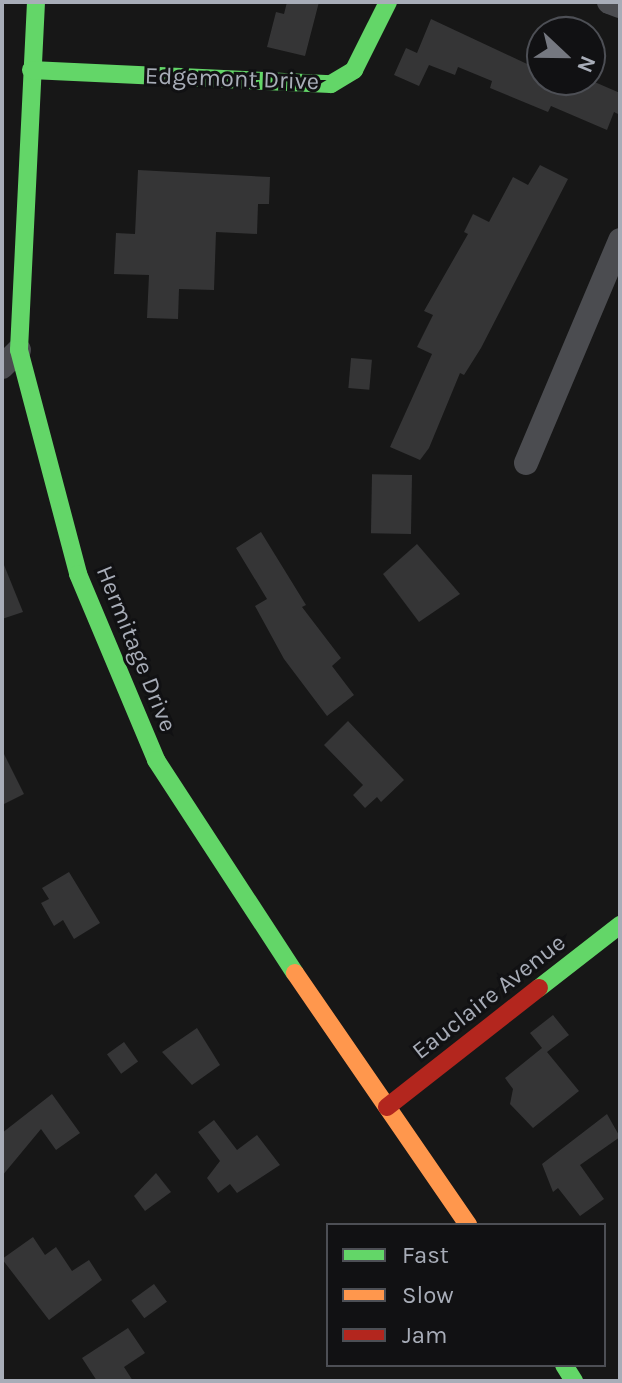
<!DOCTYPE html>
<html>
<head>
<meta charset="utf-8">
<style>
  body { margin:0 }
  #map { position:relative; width:622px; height:1383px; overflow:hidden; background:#171717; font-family:Karla,sans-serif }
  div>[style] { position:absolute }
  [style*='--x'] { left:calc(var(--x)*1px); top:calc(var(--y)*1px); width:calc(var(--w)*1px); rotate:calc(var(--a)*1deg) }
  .building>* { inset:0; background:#353536; transform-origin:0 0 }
  .street>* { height:24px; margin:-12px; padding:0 12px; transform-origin:12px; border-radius:12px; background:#4b4c50 }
  .fast>* { height:18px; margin:-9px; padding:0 9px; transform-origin:9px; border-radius:9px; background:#63d668 }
  .slow>* { height:18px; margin:-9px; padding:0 9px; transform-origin:9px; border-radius:9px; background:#ff974d }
  .jam>* { height:18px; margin:-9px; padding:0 9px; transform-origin:9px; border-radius:9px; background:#b3261e }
  span { translate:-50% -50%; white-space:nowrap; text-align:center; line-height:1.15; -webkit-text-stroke:6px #111113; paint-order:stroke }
  .street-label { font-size:24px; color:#a8adb8 }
  .frame { position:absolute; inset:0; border:4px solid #a8adb8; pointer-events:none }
  .legend { position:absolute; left:326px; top:1223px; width:280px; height:144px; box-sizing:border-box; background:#111113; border:2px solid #4d4f55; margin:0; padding:10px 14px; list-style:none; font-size:24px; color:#a8adb8 }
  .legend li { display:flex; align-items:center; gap:16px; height:40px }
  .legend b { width:40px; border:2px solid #4d4f55 }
  .north { position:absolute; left:526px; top:16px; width:80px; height:80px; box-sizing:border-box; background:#111113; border:2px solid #4d4f55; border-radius:50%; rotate:112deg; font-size:22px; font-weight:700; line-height:32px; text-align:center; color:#a8adb8 }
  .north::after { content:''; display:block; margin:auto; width:28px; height:36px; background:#757880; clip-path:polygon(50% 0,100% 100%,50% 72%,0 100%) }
</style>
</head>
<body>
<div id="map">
  <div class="building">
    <i style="clip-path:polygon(287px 2px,319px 2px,305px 56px,267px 47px,276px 12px,284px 14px)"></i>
    <i style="clip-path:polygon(431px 19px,542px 71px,542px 80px,590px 80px,620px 93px,620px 115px,614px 112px,607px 130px,551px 106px,548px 112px,490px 88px,492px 81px,458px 67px,455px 75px,429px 65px,419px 86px,394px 75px,406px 48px,417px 53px)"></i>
    <i style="clip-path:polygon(540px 165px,568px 179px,481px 348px,464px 375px,460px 373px,429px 448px,420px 460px,390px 447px,432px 354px,417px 347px,433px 315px,424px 311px,468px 234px,464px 232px,473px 214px,489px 222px,513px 177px,528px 185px)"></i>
    <i style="clip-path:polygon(138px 170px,270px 177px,269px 204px,258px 204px,257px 234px,216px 232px,214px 290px,179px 289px,178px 319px,147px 318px,149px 275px,114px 274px,116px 233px,135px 234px)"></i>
    <i style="left:351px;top:358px;width:21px;height:30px;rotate:5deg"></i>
    <i style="left:412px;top:475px;width:59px;height:40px;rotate:91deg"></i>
    <i style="clip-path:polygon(261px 532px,306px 605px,302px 607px,341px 658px,332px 666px,354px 695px,327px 716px,284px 659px,255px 606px,267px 599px,236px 548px)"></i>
    <i style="clip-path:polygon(417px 544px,460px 594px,419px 622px,383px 574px)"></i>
    <i style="clip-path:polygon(2px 560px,23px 612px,2px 619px)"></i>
    <i style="clip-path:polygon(348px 721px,404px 780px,381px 802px,377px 797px,365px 808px,353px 795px,363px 785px,324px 745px)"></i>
    <i style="clip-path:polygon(2px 750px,24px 794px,2px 805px)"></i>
    <i style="clip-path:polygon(69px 872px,100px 923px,74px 939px,63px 920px,54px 926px,41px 903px,49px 899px,42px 888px)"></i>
    <i style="clip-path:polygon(553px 1015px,569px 1035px,547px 1052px,579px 1091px,533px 1128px,510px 1104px,513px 1089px,505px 1078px,542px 1048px,530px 1033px)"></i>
    <i style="clip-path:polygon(197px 1028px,220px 1065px,192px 1085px,162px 1052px)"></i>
    <i style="left:124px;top:1042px;width:24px;height:21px;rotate:54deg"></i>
    <i style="clip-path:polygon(52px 1094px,80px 1133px,56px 1150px,41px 1129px,2px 1176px,2px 1133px)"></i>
    <i style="clip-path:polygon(607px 1114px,620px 1137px,580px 1165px,604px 1199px,580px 1216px,558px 1188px,553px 1192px,542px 1164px)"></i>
    <i style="clip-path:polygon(214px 1120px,237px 1150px,257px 1135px,280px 1165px,237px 1193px,230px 1184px,218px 1193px,207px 1178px,220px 1161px,198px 1132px)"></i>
    <i style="clip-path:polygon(156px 1173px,171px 1192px,145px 1211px,134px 1196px)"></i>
    <i style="clip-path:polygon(33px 1237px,45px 1255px,56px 1247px,72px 1271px,89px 1260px,102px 1280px,49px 1320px,2px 1259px)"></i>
    <i style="left:154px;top:1284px;width:22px;height:28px;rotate:54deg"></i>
    <i style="clip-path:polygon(128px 1328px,145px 1353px,124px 1367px,133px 1381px,97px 1381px,82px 1358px)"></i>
  </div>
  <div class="street">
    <i style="--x:609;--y:2;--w:12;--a:20"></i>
    <i style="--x:2;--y:367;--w:24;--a:-45"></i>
    <i style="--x:526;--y:463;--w:242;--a:-67.1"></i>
  </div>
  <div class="fast">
    <i style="--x:36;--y:2;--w:348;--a:92.8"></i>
    <i style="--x:19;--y:350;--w:232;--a:75.2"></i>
    <i style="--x:78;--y:574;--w:202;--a:67.2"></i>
    <i style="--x:156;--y:760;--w:254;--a:56.9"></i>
    <i style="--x:31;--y:70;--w:300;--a:2.7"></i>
    <i style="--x:331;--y:84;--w:27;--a:-31"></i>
    <i style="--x:354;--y:70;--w:76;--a:-63.4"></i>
    <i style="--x:539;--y:988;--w:103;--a:-37.9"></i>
    <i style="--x:564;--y:1365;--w:19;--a:58"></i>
  </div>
  <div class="slow">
    <i style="--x:295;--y:973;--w:306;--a:55.5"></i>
  </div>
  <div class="jam">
    <i style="--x:387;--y:1107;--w:193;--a:-38.1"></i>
  </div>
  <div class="street-label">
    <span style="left:232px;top:79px;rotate:2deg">Edgemont Drive</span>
    <span style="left:136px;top:649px;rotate:68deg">Hermitage Drive</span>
    <span style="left:489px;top:997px;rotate:-38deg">Eauclaire Avenue</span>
  </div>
  <div class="frame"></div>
  <ul class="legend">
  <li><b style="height:10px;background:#63d668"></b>Fast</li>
  <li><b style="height:10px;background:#ff974d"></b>Slow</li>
  <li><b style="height:10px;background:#b3261e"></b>Jam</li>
  </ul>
  <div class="north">N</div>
</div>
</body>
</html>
